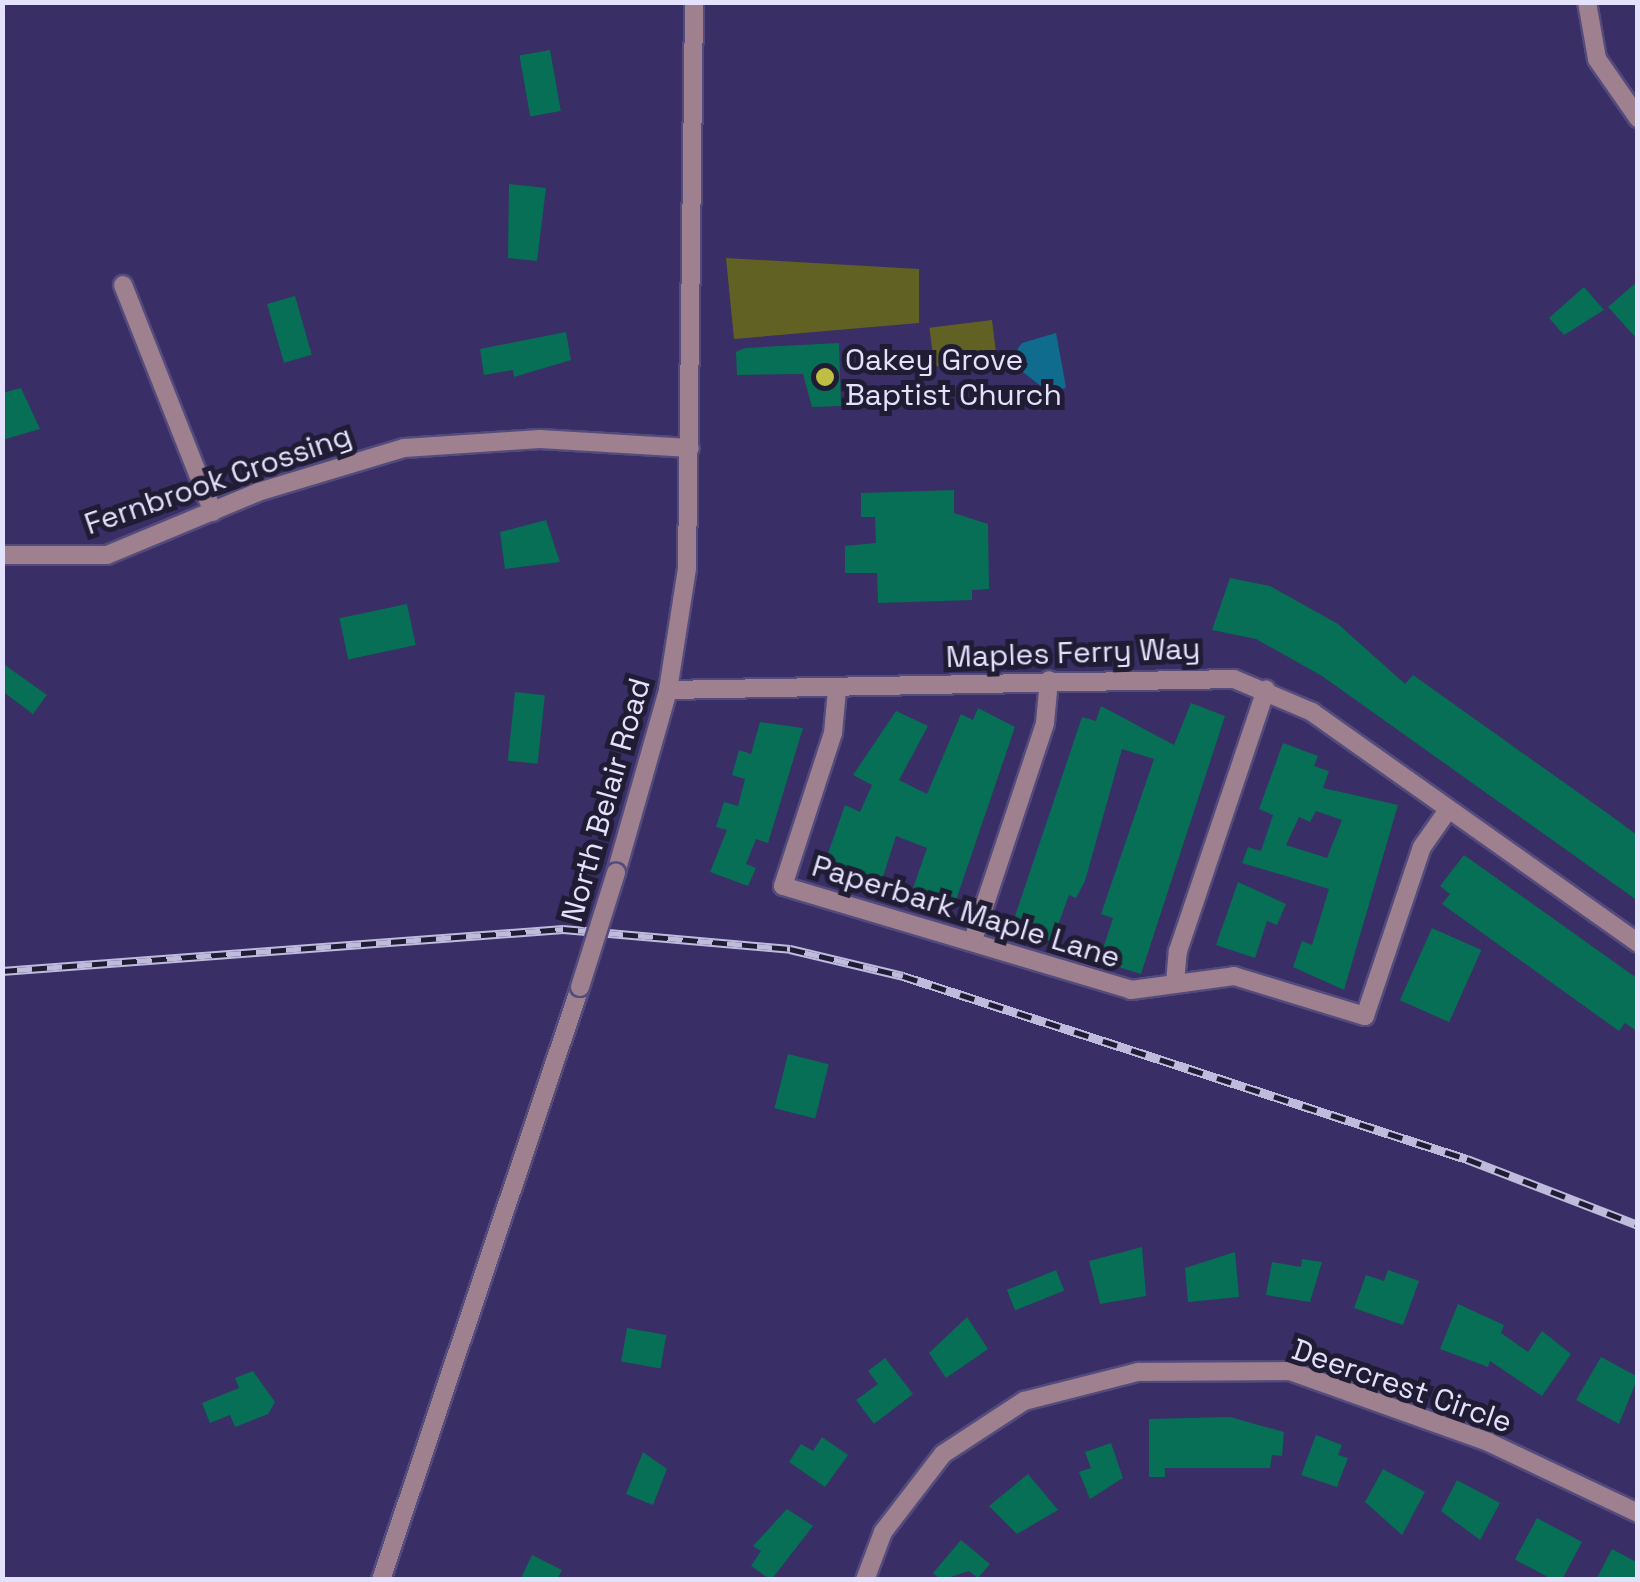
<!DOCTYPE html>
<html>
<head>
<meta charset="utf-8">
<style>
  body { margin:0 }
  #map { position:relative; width:1640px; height:1582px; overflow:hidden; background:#392e65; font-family:"Space Grotesk",sans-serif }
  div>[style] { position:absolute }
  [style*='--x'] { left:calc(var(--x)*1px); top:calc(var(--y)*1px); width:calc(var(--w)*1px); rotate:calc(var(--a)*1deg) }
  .green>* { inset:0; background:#616124; transform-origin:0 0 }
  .water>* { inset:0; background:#106c8e }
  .building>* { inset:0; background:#076f55; transform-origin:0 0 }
  .roads { filter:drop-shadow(2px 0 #544b7d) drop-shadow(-2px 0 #544b7d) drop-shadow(0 2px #544b7d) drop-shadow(0 -2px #544b7d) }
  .minor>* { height:18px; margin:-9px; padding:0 9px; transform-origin:9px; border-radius:9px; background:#9e808e }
  .rail>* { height:9px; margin-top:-4.5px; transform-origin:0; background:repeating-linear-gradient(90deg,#201c34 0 15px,#bfbbdc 0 30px); box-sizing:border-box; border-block:2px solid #bfbbdc }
  .bridges { filter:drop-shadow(2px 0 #544b7d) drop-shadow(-2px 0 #544b7d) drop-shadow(0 2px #544b7d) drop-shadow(0 -2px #544b7d) }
  .minor-bridge>* { height:18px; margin:-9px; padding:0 9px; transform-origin:9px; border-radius:9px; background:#9e808e }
  .dots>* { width:28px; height:28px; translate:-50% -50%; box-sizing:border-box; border:5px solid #201c34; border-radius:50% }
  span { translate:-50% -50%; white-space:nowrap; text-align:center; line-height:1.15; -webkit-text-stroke:10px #201c34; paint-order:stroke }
  .poi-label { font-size:30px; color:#e3e1fc }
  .left { translate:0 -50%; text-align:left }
  .street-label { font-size:30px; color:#e3e1fc }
  .frame { position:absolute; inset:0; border:5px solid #e3e1fc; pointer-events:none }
</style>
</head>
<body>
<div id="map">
  <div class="green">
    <i style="clip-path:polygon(726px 258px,919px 269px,919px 323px,734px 339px)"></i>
    <i style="left:992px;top:320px;width:39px;height:63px;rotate:83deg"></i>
  </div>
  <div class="water">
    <i style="clip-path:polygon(1056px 333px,1066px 387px,1052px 395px,1009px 361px,1022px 343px)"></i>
  </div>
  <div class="building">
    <i style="left:550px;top:50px;width:62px;height:31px;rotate:80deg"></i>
    <i style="clip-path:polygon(509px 184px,546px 188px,537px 261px,508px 258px)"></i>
    <i style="clip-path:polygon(1638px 281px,1638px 340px,1608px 307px)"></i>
    <i style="clip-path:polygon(1584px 287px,1604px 310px,1564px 335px,1549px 318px)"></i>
    <i style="left:295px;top:296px;width:61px;height:29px;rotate:74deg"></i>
    <i style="clip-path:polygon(566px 332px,571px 360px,514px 377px,513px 370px,484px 375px,480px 349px)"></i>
    <i style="clip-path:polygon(839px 343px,841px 406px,812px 407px,803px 374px,737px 375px,736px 352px,745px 348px)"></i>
    <i style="clip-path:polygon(21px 388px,40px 429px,2px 440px,2px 393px)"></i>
    <i style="clip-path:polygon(954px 490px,954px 513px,988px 524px,989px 589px,972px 590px,972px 600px,878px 603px,877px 573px,845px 573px,845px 546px,876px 543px,875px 517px,861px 517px,861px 493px)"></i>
    <i style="clip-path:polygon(546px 520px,560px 562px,505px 569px,500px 532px)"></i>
    <i style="clip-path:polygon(1230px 578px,1270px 586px,1338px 624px,1405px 684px,1413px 675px,1621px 823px,1638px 836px,1638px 901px,1322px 676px,1256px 639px,1212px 630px)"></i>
    <i style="left:407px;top:604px;width:42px;height:69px;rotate:78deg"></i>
    <i style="clip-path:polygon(2px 663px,47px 695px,33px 714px,2px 691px)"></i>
    <i style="left:515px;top:692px;width:30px;height:69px;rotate:6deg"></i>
    <i style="clip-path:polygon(1191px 703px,1225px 716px,1141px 974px,1099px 961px,1113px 918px,1101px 914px,1154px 759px,1122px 749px,1085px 881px,1076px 898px,1069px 895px,1052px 942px,1011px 928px,1082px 717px,1096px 721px,1101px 706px,1174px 745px)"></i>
    <i style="clip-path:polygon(978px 708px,1015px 727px,953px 909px,911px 894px,927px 848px,896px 836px,881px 883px,826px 859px,845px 805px,860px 812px,872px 785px,853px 775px,896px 711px,928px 726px,899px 780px,927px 794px,961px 714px,973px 720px)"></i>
    <i style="clip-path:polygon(760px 722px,803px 728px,768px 843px,756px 839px,746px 864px,756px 868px,748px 886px,710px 872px,727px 830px,716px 827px,724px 802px,738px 806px,745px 779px,732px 775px,739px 750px,751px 754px)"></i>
    <i style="clip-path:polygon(evenodd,1283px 743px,1318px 756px,1314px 766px,1329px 771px,1323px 788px,1398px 805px,1344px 990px,1293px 967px,1302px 941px,1312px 945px,1329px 889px,1242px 863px,1248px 847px,1261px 851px,1273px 815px,1259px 809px,1283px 743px,1316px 811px,1342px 820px,1327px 858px,1286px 845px,1299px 817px,1310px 822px,1316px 811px)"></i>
    <i style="clip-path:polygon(1464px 855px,1638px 979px,1638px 1032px,1625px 1023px,1619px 1031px,1442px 904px,1450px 894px,1440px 886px)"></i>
    <i style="clip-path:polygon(1238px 882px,1286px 904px,1277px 925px,1267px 921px,1255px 958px,1216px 945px)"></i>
    <i style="left:1432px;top:928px;width:54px;height:79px;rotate:24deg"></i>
    <i style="left:788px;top:1054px;width:42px;height:56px;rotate:14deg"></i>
    <i style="clip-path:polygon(1142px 1247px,1146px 1296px,1100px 1304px,1089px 1261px)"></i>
    <i style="clip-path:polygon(1235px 1252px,1239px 1297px,1188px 1302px,1185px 1268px)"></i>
    <i style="clip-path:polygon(1302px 1259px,1322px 1262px,1310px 1302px,1266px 1295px,1272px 1262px,1301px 1267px)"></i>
    <i style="left:1056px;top:1270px;width:22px;height:53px;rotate:68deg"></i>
    <i style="clip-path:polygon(1388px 1270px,1419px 1281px,1403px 1325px,1354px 1308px,1366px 1275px,1384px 1281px)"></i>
    <i style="clip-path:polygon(1458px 1304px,1504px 1325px,1501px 1333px,1528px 1352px,1542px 1331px,1571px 1354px,1542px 1396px,1490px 1361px,1488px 1367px,1440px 1349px)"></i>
    <i style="clip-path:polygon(967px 1317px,988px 1349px,946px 1378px,929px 1353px)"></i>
    <i style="left:627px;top:1328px;width:40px;height:34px;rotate:10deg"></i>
    <i style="clip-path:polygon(1601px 1357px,1638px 1377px,1619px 1424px,1576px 1400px)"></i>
    <i style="clip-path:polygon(885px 1358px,913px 1394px,874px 1424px,856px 1400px,878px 1384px,868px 1371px)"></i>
    <i style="clip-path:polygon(253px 1371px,275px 1402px,268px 1414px,235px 1427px,230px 1415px,210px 1423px,202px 1403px,239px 1388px,235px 1378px)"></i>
    <i style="clip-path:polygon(1230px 1417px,1284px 1432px,1282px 1456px,1272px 1455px,1270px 1468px,1165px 1468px,1165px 1477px,1149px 1477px,1149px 1419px)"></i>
    <i style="clip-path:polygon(1316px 1435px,1342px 1445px,1338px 1455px,1348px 1458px,1337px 1487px,1301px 1475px)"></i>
    <i style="clip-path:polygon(822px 1437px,848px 1455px,825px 1487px,789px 1462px,801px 1444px,813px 1451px)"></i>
    <i style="clip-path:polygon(1111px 1443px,1123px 1478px,1090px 1499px,1079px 1472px,1091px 1468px,1085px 1452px)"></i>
    <i style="clip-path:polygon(643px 1452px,667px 1469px,653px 1505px,626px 1494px)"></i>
    <i style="clip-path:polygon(1383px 1469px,1425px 1492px,1402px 1535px,1365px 1502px)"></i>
    <i style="clip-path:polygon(1028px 1474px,1058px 1510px,1017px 1534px,989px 1506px)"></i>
    <i style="clip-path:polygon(1457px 1480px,1500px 1503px,1480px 1540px,1441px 1511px)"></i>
    <i style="clip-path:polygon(787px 1509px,813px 1526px,771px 1580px,751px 1566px,761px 1551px,753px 1546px)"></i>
    <i style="left:1537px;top:1518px;width:51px;height:47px;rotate:28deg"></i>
    <i style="clip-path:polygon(961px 1540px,990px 1564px,978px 1578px,969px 1571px,941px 1580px,933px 1573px)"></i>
    <i style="clip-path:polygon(1612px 1549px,1638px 1563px,1638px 1580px,1596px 1580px)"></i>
    <i style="clip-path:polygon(532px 1555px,562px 1570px,557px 1580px,520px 1580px)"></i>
  </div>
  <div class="roads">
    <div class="minor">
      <i style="--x:1587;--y:2;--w:58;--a:80"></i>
      <i style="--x:1597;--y:59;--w:72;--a:55.2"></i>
      <i style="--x:123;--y:285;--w:244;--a:68.4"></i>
      <i style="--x:2;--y:555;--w:105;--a:0"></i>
      <i style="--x:107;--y:555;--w:164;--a:-22.6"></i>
      <i style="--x:258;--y:492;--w:152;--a:-16.8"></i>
      <i style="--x:404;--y:448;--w:136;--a:-3.8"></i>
      <i style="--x:540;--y:439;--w:150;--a:3.4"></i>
      <i style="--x:668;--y:690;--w:566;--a:-1.11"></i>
      <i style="--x:1234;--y:679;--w:85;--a:22.9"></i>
      <i style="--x:1312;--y:712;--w:400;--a:35.3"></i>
      <i style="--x:837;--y:690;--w:43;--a:95.3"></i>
      <i style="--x:833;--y:733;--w:161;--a:108.1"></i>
      <i style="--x:783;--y:886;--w:363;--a:16.6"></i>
      <i style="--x:1131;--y:990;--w:104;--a:-7.7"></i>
      <i style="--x:1234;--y:976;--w:137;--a:17"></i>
      <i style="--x:1365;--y:1016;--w:178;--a:-71.4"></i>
      <i style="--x:1422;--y:847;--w:45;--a:-54.9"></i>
      <i style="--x:616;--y:873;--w:190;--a:-74.1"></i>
      <i style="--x:668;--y:690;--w:123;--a:-81.1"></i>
      <i style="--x:687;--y:568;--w:566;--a:-89.29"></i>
      <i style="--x:974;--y:937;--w:225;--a:-71.6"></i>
      <i style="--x:1045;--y:723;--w:43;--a:-84.7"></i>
      <i style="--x:1175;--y:983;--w:32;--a:-85"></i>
      <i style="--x:1178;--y:951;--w:276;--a:-71.4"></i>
      <i style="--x:381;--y:1580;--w:625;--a:-71.45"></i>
      <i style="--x:865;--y:1580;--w:51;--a:-69.4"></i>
      <i style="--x:883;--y:1532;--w:98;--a:-52.4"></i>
      <i style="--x:943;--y:1454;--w:97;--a:-33.2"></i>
      <i style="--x:1024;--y:1401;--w:118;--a:-14.3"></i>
      <i style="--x:1138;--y:1372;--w:152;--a:-0.4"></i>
      <i style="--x:1290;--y:1371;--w:210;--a:19.7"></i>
      <i style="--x:1488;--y:1442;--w:166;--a:25.3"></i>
    </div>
  </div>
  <div class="rail">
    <i style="--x:2;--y:971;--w:563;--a:-4.28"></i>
    <i style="--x:563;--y:929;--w:228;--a:5"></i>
    <i style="--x:790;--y:949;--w:116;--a:13.4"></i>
    <i style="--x:903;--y:976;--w:593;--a:17.98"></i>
    <i style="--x:1467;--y:1159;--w:183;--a:21.1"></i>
  </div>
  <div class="bridges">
    <div class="minor-bridge">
      <i style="--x:580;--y:987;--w:120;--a:-72.5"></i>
    </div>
  </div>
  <div class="dots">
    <i style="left:825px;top:377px;background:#bfbe42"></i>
  </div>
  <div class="poi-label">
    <span class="left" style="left:845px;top:377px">Oakey Grove<br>Baptist Church</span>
  </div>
  <div class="street-label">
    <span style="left:218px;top:480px;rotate:-19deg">Fernbrook Crossing</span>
    <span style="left:1073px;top:653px;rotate:-2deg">Maples Ferry Way</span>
    <span style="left:606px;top:800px;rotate:-74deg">North Belair Road</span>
    <span style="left:966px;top:912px;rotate:17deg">Paperbark Maple Lane</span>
    <span style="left:1402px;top:1386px;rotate:19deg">Deercrest Circle</span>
  </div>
  <div class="frame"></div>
</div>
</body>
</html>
